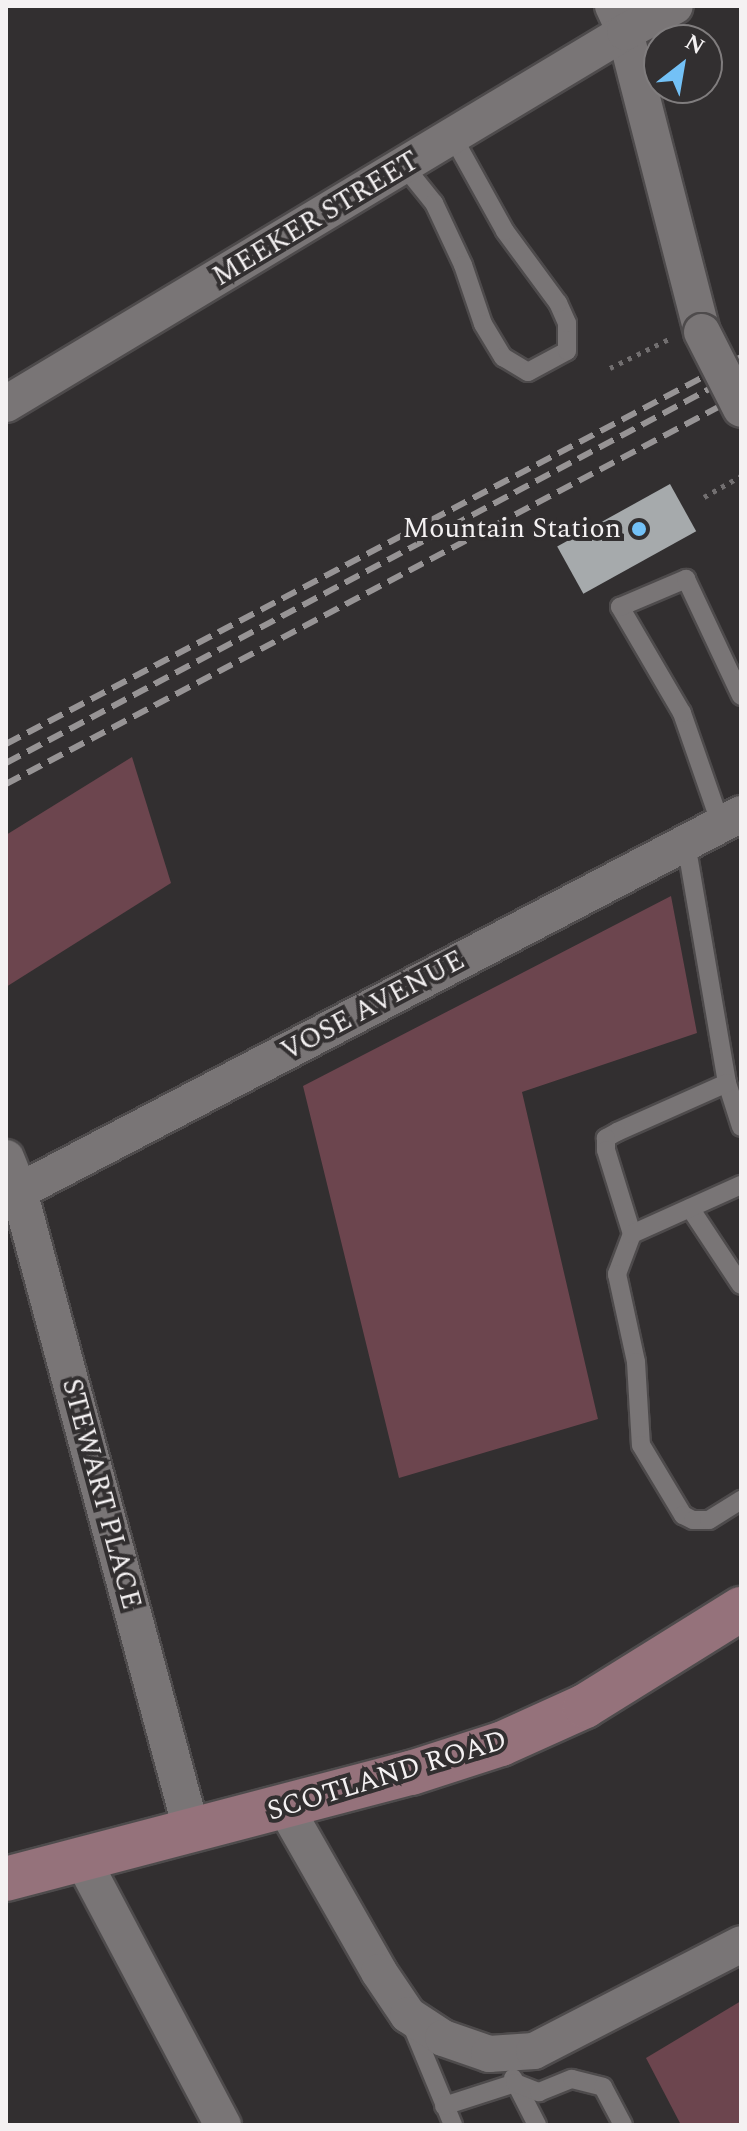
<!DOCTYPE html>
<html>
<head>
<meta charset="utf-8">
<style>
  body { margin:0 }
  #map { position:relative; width:747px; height:2131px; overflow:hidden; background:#322f30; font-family:Spectral,serif }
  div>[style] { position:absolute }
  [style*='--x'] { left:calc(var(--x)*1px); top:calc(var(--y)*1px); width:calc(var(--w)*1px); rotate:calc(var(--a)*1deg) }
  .green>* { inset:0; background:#6c454e }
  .building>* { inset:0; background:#a6aaac; transform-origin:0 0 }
  .path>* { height:5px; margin-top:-2.5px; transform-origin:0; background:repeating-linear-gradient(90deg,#726f70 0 4px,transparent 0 10px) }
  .roads { filter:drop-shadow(2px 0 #4e4b4c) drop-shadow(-2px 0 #4e4b4c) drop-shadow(0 2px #4e4b4c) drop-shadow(0 -2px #4e4b4c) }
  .lane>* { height:18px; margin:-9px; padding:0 9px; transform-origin:9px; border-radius:9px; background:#797576 }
  .street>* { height:36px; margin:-18px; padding:0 18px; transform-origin:18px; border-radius:18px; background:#797576 }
  .secondary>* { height:44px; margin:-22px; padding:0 22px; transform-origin:22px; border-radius:22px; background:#95727b }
  .rail>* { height:6px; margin-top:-3px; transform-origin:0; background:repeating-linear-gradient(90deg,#979495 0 16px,transparent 0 24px) }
  .bridges { filter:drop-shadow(2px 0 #4e4b4c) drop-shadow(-2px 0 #4e4b4c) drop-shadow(0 2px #4e4b4c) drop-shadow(0 -2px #4e4b4c) }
  .street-bridge>* { height:36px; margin:-18px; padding:0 18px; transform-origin:18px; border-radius:18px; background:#797576 }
  .dots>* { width:22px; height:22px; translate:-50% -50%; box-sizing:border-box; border:4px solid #322f30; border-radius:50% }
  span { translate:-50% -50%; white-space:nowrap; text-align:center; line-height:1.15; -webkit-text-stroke:8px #322f30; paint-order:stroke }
  .street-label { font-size:28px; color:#f4f1f2 }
  .poi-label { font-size:28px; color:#f4f1f2 }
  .right { translate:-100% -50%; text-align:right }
  .frame { position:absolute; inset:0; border:8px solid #f4f1f2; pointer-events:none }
  .north { position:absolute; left:643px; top:24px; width:80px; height:80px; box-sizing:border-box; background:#322f30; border:2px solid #807d7e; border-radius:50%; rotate:31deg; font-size:22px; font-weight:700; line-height:32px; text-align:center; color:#f4f1f2 }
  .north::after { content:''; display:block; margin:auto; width:28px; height:36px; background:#73c1f6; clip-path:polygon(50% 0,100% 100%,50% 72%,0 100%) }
</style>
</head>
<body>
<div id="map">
  <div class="green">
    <i style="clip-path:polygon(132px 757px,171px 883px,6px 987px,6px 835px)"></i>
    <i style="clip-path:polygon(671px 896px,697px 1033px,522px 1092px,598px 1419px,399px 1478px,303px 1086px)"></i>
    <i style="clip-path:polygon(741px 2001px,741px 2125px,681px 2125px,646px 2058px)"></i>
  </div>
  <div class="building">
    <i style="left:670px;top:484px;width:54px;height:129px;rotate:61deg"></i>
  </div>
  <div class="path">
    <i style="--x:610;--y:368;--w:68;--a:-26.2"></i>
    <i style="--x:704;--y:497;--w:43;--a:-29.6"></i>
  </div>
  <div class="roads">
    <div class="lane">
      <i style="--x:404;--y:166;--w:48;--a:51"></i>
      <i style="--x:434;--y:203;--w:68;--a:64.9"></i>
      <i style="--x:463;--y:265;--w:62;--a:71.3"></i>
      <i style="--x:483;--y:324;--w:39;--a:59"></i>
      <i style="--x:503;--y:357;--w:29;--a:31"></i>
      <i style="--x:528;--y:372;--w:44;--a:-28.3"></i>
      <i style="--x:567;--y:351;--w:28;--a:-90"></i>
      <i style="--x:567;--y:323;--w:22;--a:-114"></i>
      <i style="--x:558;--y:303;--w:89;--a:-126.4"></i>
      <i style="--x:505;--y:231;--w:107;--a:-119"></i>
      <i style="--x:721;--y:825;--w:119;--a:-109.2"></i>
      <i style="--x:682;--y:713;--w:123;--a:-120.3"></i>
      <i style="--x:620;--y:607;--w:72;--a:-23"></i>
      <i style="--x:686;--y:579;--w:129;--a:64.8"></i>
      <i style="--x:686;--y:843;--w:243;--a:80.3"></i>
      <i style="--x:727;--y:1083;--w:46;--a:72.3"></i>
      <i style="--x:727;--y:1083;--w:120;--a:156"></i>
      <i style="--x:617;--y:1132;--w:13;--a:151"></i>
      <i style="--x:606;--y:1138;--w:12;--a:90"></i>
      <i style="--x:606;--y:1150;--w:88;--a:72.8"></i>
      <i style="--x:632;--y:1234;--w:43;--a:110.6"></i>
      <i style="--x:617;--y:1274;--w:90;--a:77.8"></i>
      <i style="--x:636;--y:1362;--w:83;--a:86.6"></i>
      <i style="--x:641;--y:1445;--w:82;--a:59"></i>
      <i style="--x:683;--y:1515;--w:11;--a:27"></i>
      <i style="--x:693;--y:1520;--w:16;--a:0"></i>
      <i style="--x:709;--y:1520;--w:38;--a:-32"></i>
      <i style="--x:690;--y:1208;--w:92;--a:56.5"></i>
      <i style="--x:632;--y:1234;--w:120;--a:-24.2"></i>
      <i style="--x:410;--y:2021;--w:113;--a:67.5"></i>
      <i style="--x:513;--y:2078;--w:53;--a:62.9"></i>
      <i style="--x:444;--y:2106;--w:75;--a:-17.9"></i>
      <i style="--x:515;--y:2083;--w:26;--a:21"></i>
      <i style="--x:539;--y:2092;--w:35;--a:-22"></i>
      <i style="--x:572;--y:2079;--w:32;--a:14"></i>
      <i style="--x:603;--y:2087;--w:43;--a:62.2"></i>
    </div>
    <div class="street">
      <i style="--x:613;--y:6;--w:29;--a:65"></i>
      <i style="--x:625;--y:32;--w:310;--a:75.6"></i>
      <i style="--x:6;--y:404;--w:722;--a:-31"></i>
      <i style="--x:625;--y:32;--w:56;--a:-27.5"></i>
      <i style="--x:6;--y:1158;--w:35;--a:68"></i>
      <i style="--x:19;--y:1191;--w:664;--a:74.9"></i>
      <i style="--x:6;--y:1198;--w:829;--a:-27.58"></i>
      <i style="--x:285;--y:1807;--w:190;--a:60.3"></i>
      <i style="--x:379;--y:1972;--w:52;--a:56"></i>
      <i style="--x:408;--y:2015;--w:42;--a:33.3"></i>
      <i style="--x:443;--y:2038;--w:49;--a:19.2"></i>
      <i style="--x:489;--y:2054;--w:45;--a:-3.8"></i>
      <i style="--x:534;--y:2051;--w:233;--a:-27.3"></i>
      <i style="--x:82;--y:1859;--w:301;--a:62.1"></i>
    </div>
    <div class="secondary">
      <i style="--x:6;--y:1879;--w:419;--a:-14.7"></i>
      <i style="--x:411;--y:1773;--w:95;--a:-17.9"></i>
      <i style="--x:501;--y:1744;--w:92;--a:-24.3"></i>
      <i style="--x:585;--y:1706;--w:184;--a:-31.9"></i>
    </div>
  </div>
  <div class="rail">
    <i style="--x:6;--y:744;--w:831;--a:-27.77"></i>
    <i style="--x:6;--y:763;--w:833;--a:-28.01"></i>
    <i style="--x:6;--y:784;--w:832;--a:-27.89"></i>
  </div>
  <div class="bridges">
    <div class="street-bridge">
      <i style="--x:702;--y:332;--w:86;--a:63.1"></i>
    </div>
  </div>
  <div class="dots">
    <i style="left:639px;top:529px;background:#73c1f6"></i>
  </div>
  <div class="street-label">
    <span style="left:316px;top:219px;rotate:-31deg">MEEKER STREET</span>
    <span style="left:373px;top:1006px;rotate:-28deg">VOSE AVENUE</span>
    <span style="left:101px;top:1494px;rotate:75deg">STEWART PLACE</span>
    <span style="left:387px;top:1776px;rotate:-17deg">SCOTLAND ROAD</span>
  </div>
  <div class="poi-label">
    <span class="right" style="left:621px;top:529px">Mountain Station</span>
  </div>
  <div class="frame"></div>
  <div class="north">N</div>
</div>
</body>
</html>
